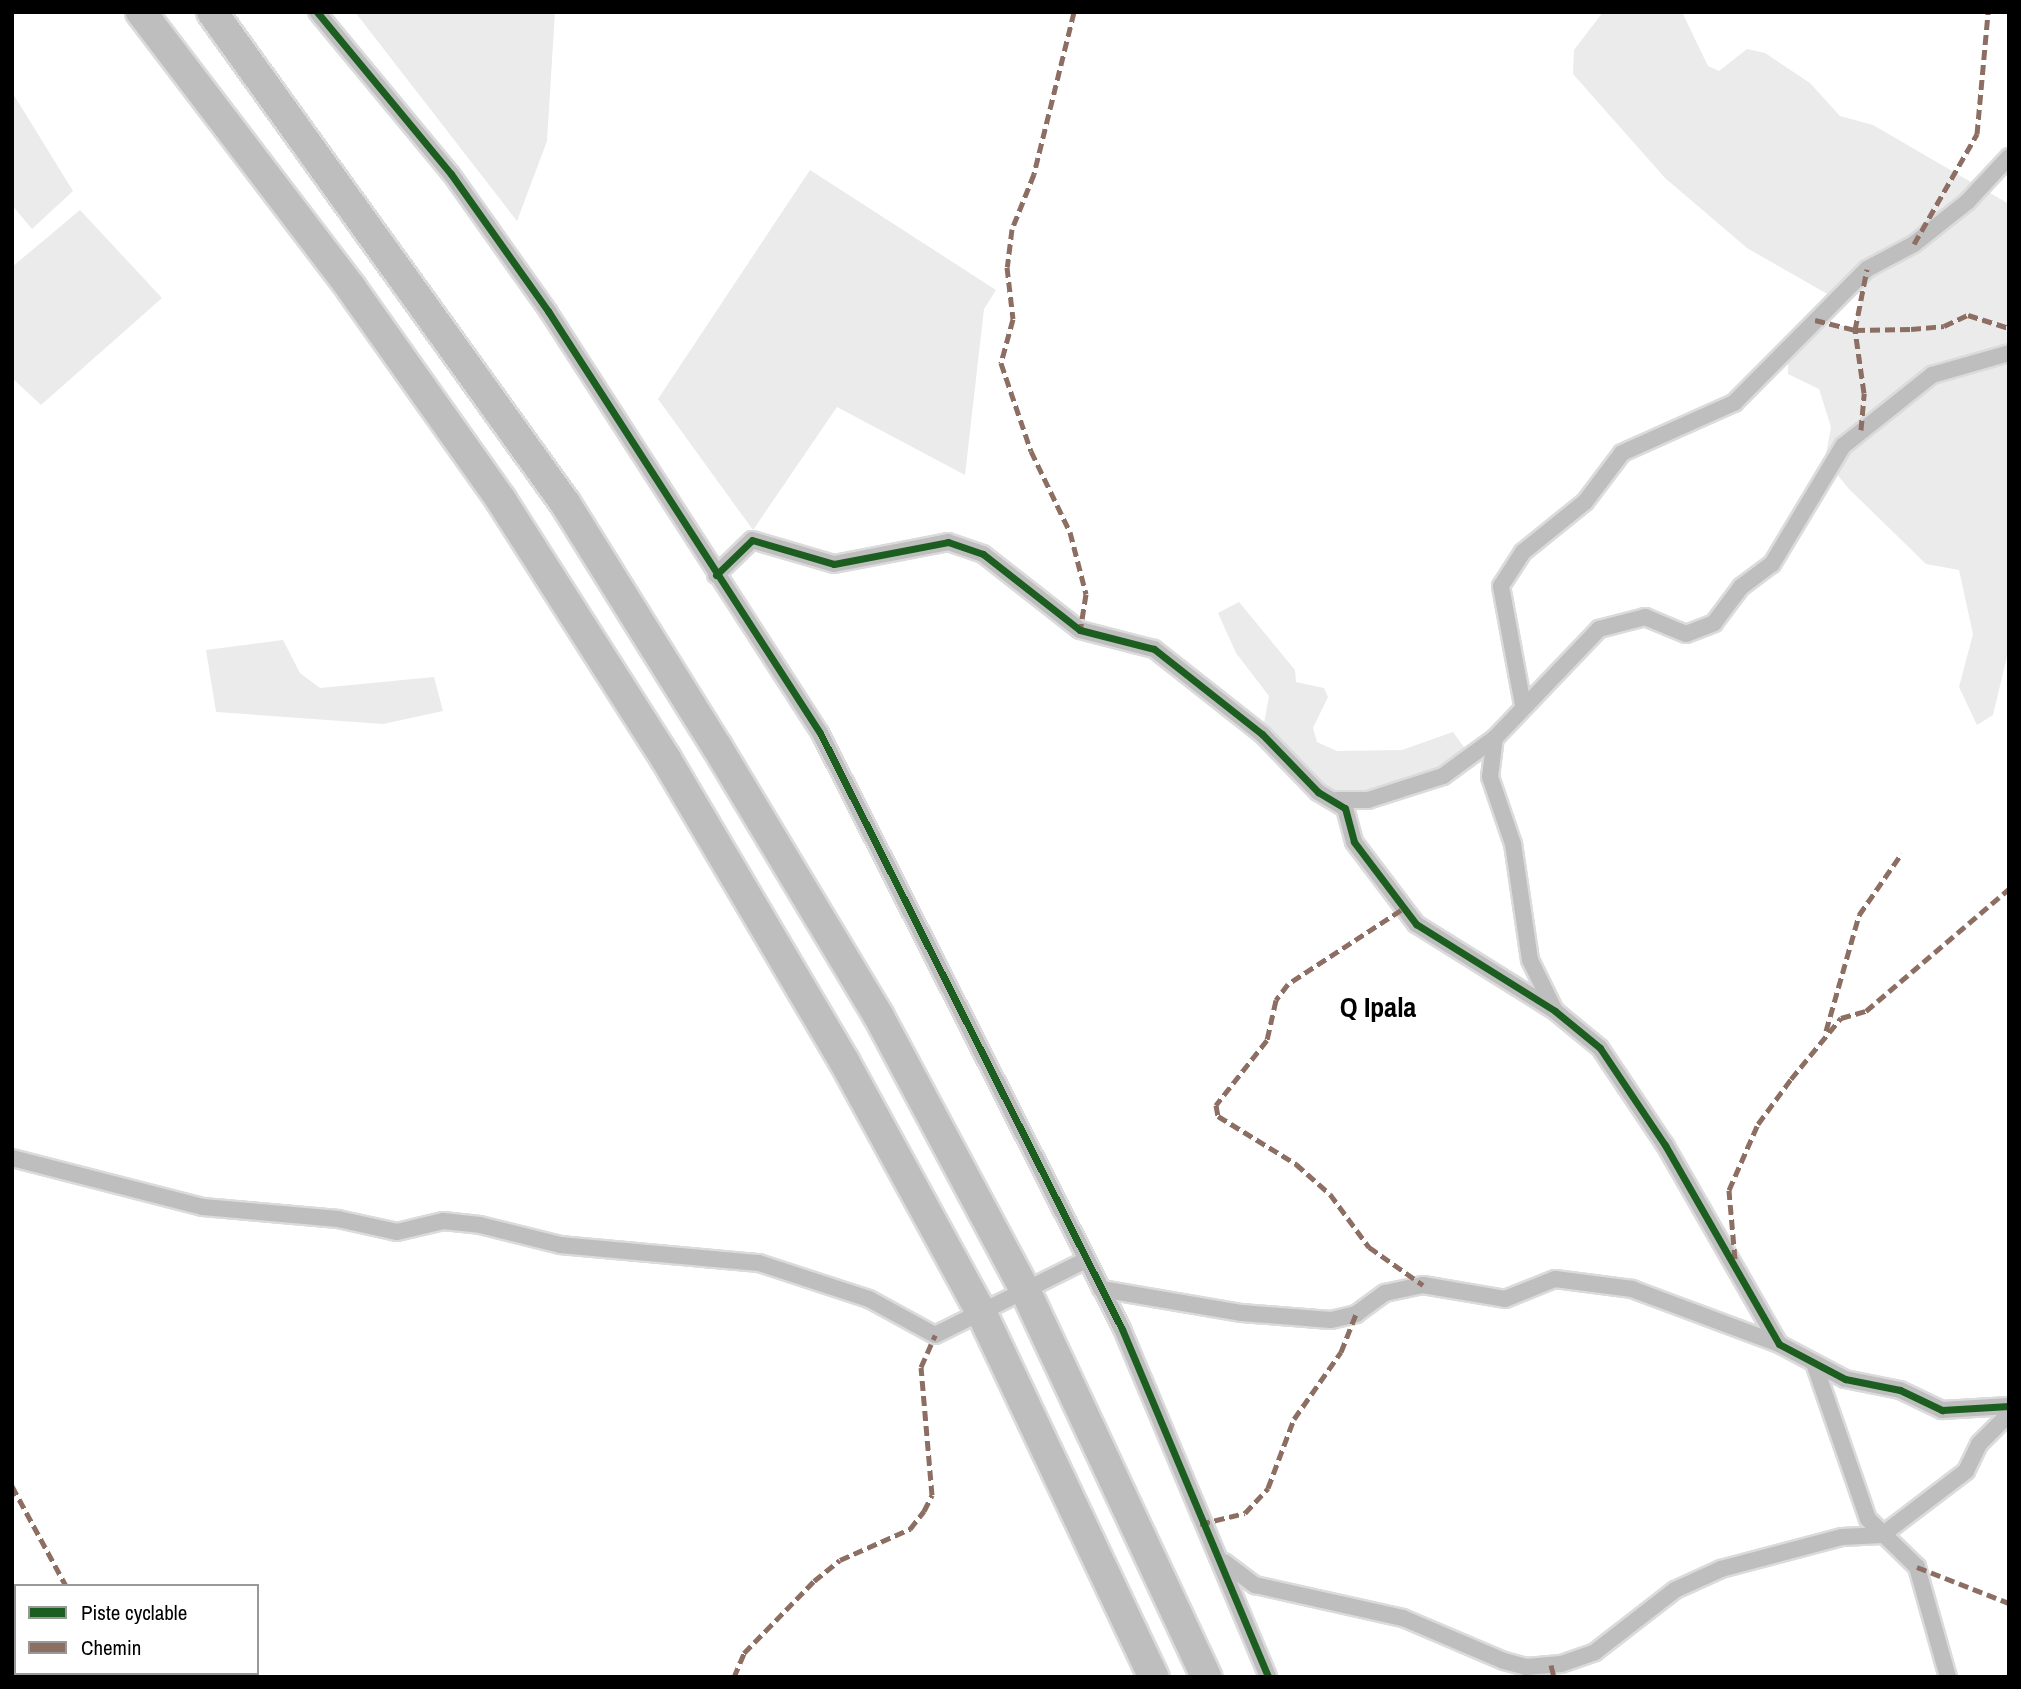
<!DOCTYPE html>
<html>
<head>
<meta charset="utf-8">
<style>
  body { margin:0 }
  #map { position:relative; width:2021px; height:1689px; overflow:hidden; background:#fff; font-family:"Archivo Narrow",sans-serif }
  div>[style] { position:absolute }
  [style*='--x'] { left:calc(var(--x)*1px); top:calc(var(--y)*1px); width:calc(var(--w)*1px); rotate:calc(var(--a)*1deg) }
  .green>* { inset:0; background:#ebebeb }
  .roads { filter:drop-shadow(2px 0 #dbdbdb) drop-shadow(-2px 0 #dbdbdb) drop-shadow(0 2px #dbdbdb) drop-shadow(0 -2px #dbdbdb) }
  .street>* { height:16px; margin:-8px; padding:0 8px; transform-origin:8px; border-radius:8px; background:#bebebe }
  .highway>* { height:30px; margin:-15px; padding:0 15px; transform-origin:15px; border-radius:15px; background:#bebebe }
  .quiet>* { height:5px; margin-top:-2.5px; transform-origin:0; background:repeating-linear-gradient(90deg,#8d6e63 0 10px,transparent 0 15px) }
  .cycleway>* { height:7px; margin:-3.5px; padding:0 3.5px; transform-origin:3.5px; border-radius:3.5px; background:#1b5e20 }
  span { translate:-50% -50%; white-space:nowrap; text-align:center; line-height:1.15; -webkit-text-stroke:5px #fff; paint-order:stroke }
  .quarter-label { font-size:28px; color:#000; font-weight:700 }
  .frame { position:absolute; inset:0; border:14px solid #000; pointer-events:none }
  .legend { position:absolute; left:14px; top:1584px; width:245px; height:91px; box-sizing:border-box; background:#fff; border:2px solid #999; margin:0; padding:9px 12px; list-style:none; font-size:21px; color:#000 }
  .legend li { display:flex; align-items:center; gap:14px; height:35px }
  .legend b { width:35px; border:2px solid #999 }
</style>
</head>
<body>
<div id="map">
  <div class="green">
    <i style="clip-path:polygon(355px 12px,555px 12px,547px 141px,517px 221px)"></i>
    <i style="clip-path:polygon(1603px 12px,1682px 12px,1708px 66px,1719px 71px,1747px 49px,1765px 53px,1810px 83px,1840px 116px,1873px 125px,2009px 204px,2009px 648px,1993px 715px,1977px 725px,1959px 687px,1973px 634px,1959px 570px,1926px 564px,1848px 488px,1825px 459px,1831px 427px,1819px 389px,1788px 374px,1788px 348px,1815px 320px,1855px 329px,1866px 270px,1836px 299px,1747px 248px,1665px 178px,1573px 74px,1574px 50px)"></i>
    <i style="clip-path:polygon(12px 92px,73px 191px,32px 229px,12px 205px)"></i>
    <i style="clip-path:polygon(810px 170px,996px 290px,984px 309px,965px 475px,837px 407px,753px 530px,658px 399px)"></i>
    <i style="clip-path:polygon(80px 210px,162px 298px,41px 405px,12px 378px,12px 267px)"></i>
    <i style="clip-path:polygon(1239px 602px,1295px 670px,1296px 682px,1324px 688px,1328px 697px,1313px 728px,1317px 742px,1337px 751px,1402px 750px,1453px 732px,1472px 758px,1443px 776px,1337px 800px,1262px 734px,1269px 696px,1236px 653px,1218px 613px)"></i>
    <i style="clip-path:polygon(283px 640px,300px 673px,320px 688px,434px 677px,443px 711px,383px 724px,216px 712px,206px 650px)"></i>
  </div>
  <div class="roads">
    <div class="street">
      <i style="--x:317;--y:12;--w:210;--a:50.4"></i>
      <i style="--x:451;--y:174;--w:168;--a:54.7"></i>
      <i style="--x:548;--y:311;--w:502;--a:57.2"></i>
      <i style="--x:820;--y:733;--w:668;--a:63.13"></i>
      <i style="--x:1122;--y:1329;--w:377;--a:67.2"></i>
      <i style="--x:716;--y:575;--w:50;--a:-44.2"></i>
      <i style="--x:752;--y:540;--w:85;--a:16.3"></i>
      <i style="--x:834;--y:564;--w:116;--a:-10.9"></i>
      <i style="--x:948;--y:542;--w:37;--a:19"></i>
      <i style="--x:983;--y:554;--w:123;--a:38.1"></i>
      <i style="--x:1080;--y:630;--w:76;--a:14.4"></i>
      <i style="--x:1154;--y:649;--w:137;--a:38.2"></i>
      <i style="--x:1262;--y:734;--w:81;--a:46"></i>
      <i style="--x:1318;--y:792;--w:31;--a:31"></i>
      <i style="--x:1345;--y:808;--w:35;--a:75"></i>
      <i style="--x:1354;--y:842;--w:103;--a:52.9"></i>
      <i style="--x:1416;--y:924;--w:164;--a:32"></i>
      <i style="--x:1555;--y:1011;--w:58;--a:39.4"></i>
      <i style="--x:1600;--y:1048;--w:117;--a:56.2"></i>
      <i style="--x:1665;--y:1145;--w:229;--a:60.2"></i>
      <i style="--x:1779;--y:1344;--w:75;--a:27.9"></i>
      <i style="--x:1845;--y:1379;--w:56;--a:11.3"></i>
      <i style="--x:1900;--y:1390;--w:47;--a:25.5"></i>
      <i style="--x:1942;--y:1410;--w:67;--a:-3.4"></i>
      <i style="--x:1523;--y:705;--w:121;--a:-100.5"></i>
      <i style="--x:1501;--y:586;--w:40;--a:-57.1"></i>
      <i style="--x:1523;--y:552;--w:80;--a:-38.9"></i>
      <i style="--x:1585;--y:502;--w:61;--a:-52.9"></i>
      <i style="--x:1622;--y:453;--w:123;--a:-24.1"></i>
      <i style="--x:1734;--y:403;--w:189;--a:-45.2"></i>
      <i style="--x:1867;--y:269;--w:53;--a:-28"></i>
      <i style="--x:1914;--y:244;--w:68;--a:-38.4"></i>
      <i style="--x:1967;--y:202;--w:62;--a:-47"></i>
      <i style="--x:1337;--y:800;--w:31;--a:0"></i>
      <i style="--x:1368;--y:800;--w:79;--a:-17.7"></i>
      <i style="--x:1443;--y:776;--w:64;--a:-36.2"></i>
      <i style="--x:1555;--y:1011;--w:57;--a:-116.1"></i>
      <i style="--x:1530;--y:960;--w:117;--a:-98.3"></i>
      <i style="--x:1513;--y:844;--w:71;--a:-108.9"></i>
      <i style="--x:1490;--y:777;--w:39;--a:-83"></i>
      <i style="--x:1495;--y:738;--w:151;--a:-46.3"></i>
      <i style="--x:1599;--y:629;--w:48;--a:-14.6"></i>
      <i style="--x:1645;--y:617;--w:44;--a:22.5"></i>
      <i style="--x:1686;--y:634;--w:30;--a:-21"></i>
      <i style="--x:1714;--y:623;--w:45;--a:-53.1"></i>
      <i style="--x:1741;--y:587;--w:39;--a:-37"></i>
      <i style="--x:1772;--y:564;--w:138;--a:-59"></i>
      <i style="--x:1843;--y:446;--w:114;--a:-38.6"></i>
      <i style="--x:1932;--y:375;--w:80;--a:-15.9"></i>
      <i style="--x:12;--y:1158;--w:197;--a:14.4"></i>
      <i style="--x:203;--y:1207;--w:136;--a:5.1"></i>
      <i style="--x:338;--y:1219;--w:60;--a:12.4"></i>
      <i style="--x:397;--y:1232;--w:47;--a:-13.4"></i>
      <i style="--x:443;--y:1221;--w:37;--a:6"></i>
      <i style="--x:480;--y:1225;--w:82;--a:14"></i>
      <i style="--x:560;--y:1245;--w:200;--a:5.2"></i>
      <i style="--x:759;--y:1263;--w:116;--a:18.1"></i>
      <i style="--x:869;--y:1299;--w:75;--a:28.6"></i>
      <i style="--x:935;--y:1335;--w:169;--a:-26.4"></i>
      <i style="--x:1101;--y:1289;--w:143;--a:9.7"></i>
      <i style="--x:1242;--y:1313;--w:89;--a:4.5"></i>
      <i style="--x:1331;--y:1320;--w:26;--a:-13"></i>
      <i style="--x:1356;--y:1314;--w:36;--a:-36"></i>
      <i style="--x:1385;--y:1293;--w:39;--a:-12"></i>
      <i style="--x:1423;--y:1285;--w:83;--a:9.7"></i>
      <i style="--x:1505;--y:1299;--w:54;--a:-21.8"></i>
      <i style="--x:1555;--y:1279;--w:78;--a:7.4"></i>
      <i style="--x:1632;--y:1289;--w:157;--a:20.5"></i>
      <i style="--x:1815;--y:1366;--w:162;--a:70.9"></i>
      <i style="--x:1868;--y:1519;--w:69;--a:44.4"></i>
      <i style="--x:1917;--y:1567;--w:114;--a:74.3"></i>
      <i style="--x:1224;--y:1562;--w:39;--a:37"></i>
      <i style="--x:1255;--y:1585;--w:152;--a:12.6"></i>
      <i style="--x:1403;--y:1618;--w:110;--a:23.1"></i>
      <i style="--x:1504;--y:1661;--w:23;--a:15"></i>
      <i style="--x:1526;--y:1667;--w:35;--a:-5"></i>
      <i style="--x:1561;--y:1664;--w:36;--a:-19"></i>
      <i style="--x:1595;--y:1652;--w:101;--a:-37.8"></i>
      <i style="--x:1675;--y:1590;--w:51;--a:-24.5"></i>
      <i style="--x:1721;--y:1569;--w:125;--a:-14.8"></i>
      <i style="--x:1842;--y:1537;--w:40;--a:-2.9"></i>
      <i style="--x:1882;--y:1535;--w:106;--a:-37.3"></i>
      <i style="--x:1966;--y:1471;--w:30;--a:-64"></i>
      <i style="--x:1979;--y:1444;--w:42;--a:-45"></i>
    </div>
    <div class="highway">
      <i style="--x:141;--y:12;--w:347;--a:52.7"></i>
      <i style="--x:351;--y:288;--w:260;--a:54.7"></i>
      <i style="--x:501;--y:500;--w:307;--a:57.5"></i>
      <i style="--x:666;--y:759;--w:351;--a:59.5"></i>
      <i style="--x:844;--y:1061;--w:290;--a:61.4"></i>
      <i style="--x:983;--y:1316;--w:399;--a:64.7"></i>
      <i style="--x:212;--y:12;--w:605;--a:54.29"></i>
      <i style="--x:565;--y:503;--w:287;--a:58.1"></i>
      <i style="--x:717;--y:747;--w:313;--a:59"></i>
      <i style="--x:878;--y:1015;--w:314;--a:61.9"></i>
      <i style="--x:1026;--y:1292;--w:425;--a:64.9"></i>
    </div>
  </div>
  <div class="quiet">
    <i style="--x:1074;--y:12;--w:167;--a:103.9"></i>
    <i style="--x:1034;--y:174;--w:59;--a:111.8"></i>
    <i style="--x:1012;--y:229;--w:38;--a:97"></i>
    <i style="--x:1007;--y:267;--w:52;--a:83.4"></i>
    <i style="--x:1013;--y:319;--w:46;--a:105.3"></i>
    <i style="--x:1001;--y:363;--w:93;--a:71.2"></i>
    <i style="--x:1031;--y:451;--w:90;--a:64.3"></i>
    <i style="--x:1070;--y:532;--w:64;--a:75.5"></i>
    <i style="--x:1086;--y:594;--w:36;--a:99"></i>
    <i style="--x:1914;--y:244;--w:127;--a:-60.2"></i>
    <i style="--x:1977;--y:134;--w:122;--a:-84.8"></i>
    <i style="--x:1815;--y:320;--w:41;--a:14"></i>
    <i style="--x:1855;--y:330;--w:56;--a:-1"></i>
    <i style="--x:1911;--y:329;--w:33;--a:-5"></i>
    <i style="--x:1944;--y:326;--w:26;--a:-25"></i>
    <i style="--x:1968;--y:315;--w:43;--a:17.6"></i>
    <i style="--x:1861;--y:430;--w:37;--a:-85"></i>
    <i style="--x:1864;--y:393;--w:64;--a:-98.1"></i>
    <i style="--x:1855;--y:330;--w:62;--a:-78.9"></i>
    <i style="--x:1401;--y:910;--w:135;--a:146.8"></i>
    <i style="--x:1288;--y:984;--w:20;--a:127"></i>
    <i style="--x:1276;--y:1000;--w:41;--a:102.7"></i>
    <i style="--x:1267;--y:1040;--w:83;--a:128.1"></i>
    <i style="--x:1216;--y:1105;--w:11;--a:80"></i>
    <i style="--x:1218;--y:1116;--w:92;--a:31.6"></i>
    <i style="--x:1296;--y:1164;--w:45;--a:41.4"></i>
    <i style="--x:1330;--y:1194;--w:66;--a:53.7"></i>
    <i style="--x:1369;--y:1247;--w:66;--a:35.1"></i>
    <i style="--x:1826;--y:1031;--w:121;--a:-74.1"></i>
    <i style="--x:1859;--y:915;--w:75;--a:-55.3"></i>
    <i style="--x:1735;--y:1259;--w:69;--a:-95"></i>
    <i style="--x:1729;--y:1190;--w:72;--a:-66.3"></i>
    <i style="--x:1758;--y:1124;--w:56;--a:-53.7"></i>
    <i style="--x:1791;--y:1079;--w:79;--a:-50.7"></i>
    <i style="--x:1841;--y:1018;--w:26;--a:-16"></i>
    <i style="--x:1866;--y:1011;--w:188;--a:-40.5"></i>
    <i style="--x:12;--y:1486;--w:114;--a:61.6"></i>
    <i style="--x:1200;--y:1524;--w:46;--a:-13.7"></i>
    <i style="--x:1245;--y:1513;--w:34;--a:-47"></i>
    <i style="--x:1268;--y:1488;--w:74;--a:-69.4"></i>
    <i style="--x:1294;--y:1419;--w:82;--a:-55"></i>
    <i style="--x:1341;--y:1352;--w:41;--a:-68.5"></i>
    <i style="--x:1917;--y:1567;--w:99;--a:21.4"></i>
    <i style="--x:1551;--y:1665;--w:12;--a:76"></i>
    <i style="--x:149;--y:1673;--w:7;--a:34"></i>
    <i style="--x:734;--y:1677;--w:26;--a:-67"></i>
    <i style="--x:744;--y:1653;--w:100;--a:-45.8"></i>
    <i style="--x:814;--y:1581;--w:33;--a:-39"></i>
    <i style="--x:840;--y:1560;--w:77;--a:-23.9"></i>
    <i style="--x:910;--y:1529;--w:23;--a:-52"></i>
    <i style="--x:924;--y:1511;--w:18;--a:-63"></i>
    <i style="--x:932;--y:1495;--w:128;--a:-94.9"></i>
    <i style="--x:921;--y:1367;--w:35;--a:-66"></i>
  </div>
  <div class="cycleway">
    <i style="--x:317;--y:12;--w:210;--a:50.4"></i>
    <i style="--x:451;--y:174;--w:168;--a:54.7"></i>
    <i style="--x:548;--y:311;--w:502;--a:57.2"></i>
    <i style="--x:820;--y:733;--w:668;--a:63.13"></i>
    <i style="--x:1122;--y:1329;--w:377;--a:67.2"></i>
    <i style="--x:716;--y:575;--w:50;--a:-44.2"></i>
    <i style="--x:752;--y:540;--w:85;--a:16.3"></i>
    <i style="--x:834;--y:564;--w:116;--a:-10.9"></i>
    <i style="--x:948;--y:542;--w:37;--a:19"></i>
    <i style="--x:983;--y:554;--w:123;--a:38.1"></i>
    <i style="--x:1080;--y:630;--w:76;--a:14.4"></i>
    <i style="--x:1154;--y:649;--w:137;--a:38.2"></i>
    <i style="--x:1262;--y:734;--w:81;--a:46"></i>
    <i style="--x:1318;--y:792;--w:31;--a:31"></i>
    <i style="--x:1345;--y:808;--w:35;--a:75"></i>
    <i style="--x:1354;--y:842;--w:103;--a:52.9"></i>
    <i style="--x:1416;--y:924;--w:164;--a:32"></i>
    <i style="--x:1555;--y:1011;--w:58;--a:39.4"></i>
    <i style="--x:1600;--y:1048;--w:117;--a:56.2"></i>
    <i style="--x:1665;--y:1145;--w:229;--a:60.2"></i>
    <i style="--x:1779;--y:1344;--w:75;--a:27.9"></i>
    <i style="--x:1845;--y:1379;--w:56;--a:11.3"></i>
    <i style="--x:1900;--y:1390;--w:47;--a:25.5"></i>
    <i style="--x:1942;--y:1410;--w:67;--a:-3.4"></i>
  </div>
  <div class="quarter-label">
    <span style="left:1378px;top:1007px">Q Ipala</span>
  </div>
  <div class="frame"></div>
  <ul class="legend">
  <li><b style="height:9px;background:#1b5e20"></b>Piste cyclable</li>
  <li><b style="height:9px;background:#8d6e63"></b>Chemin</li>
  </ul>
</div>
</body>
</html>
